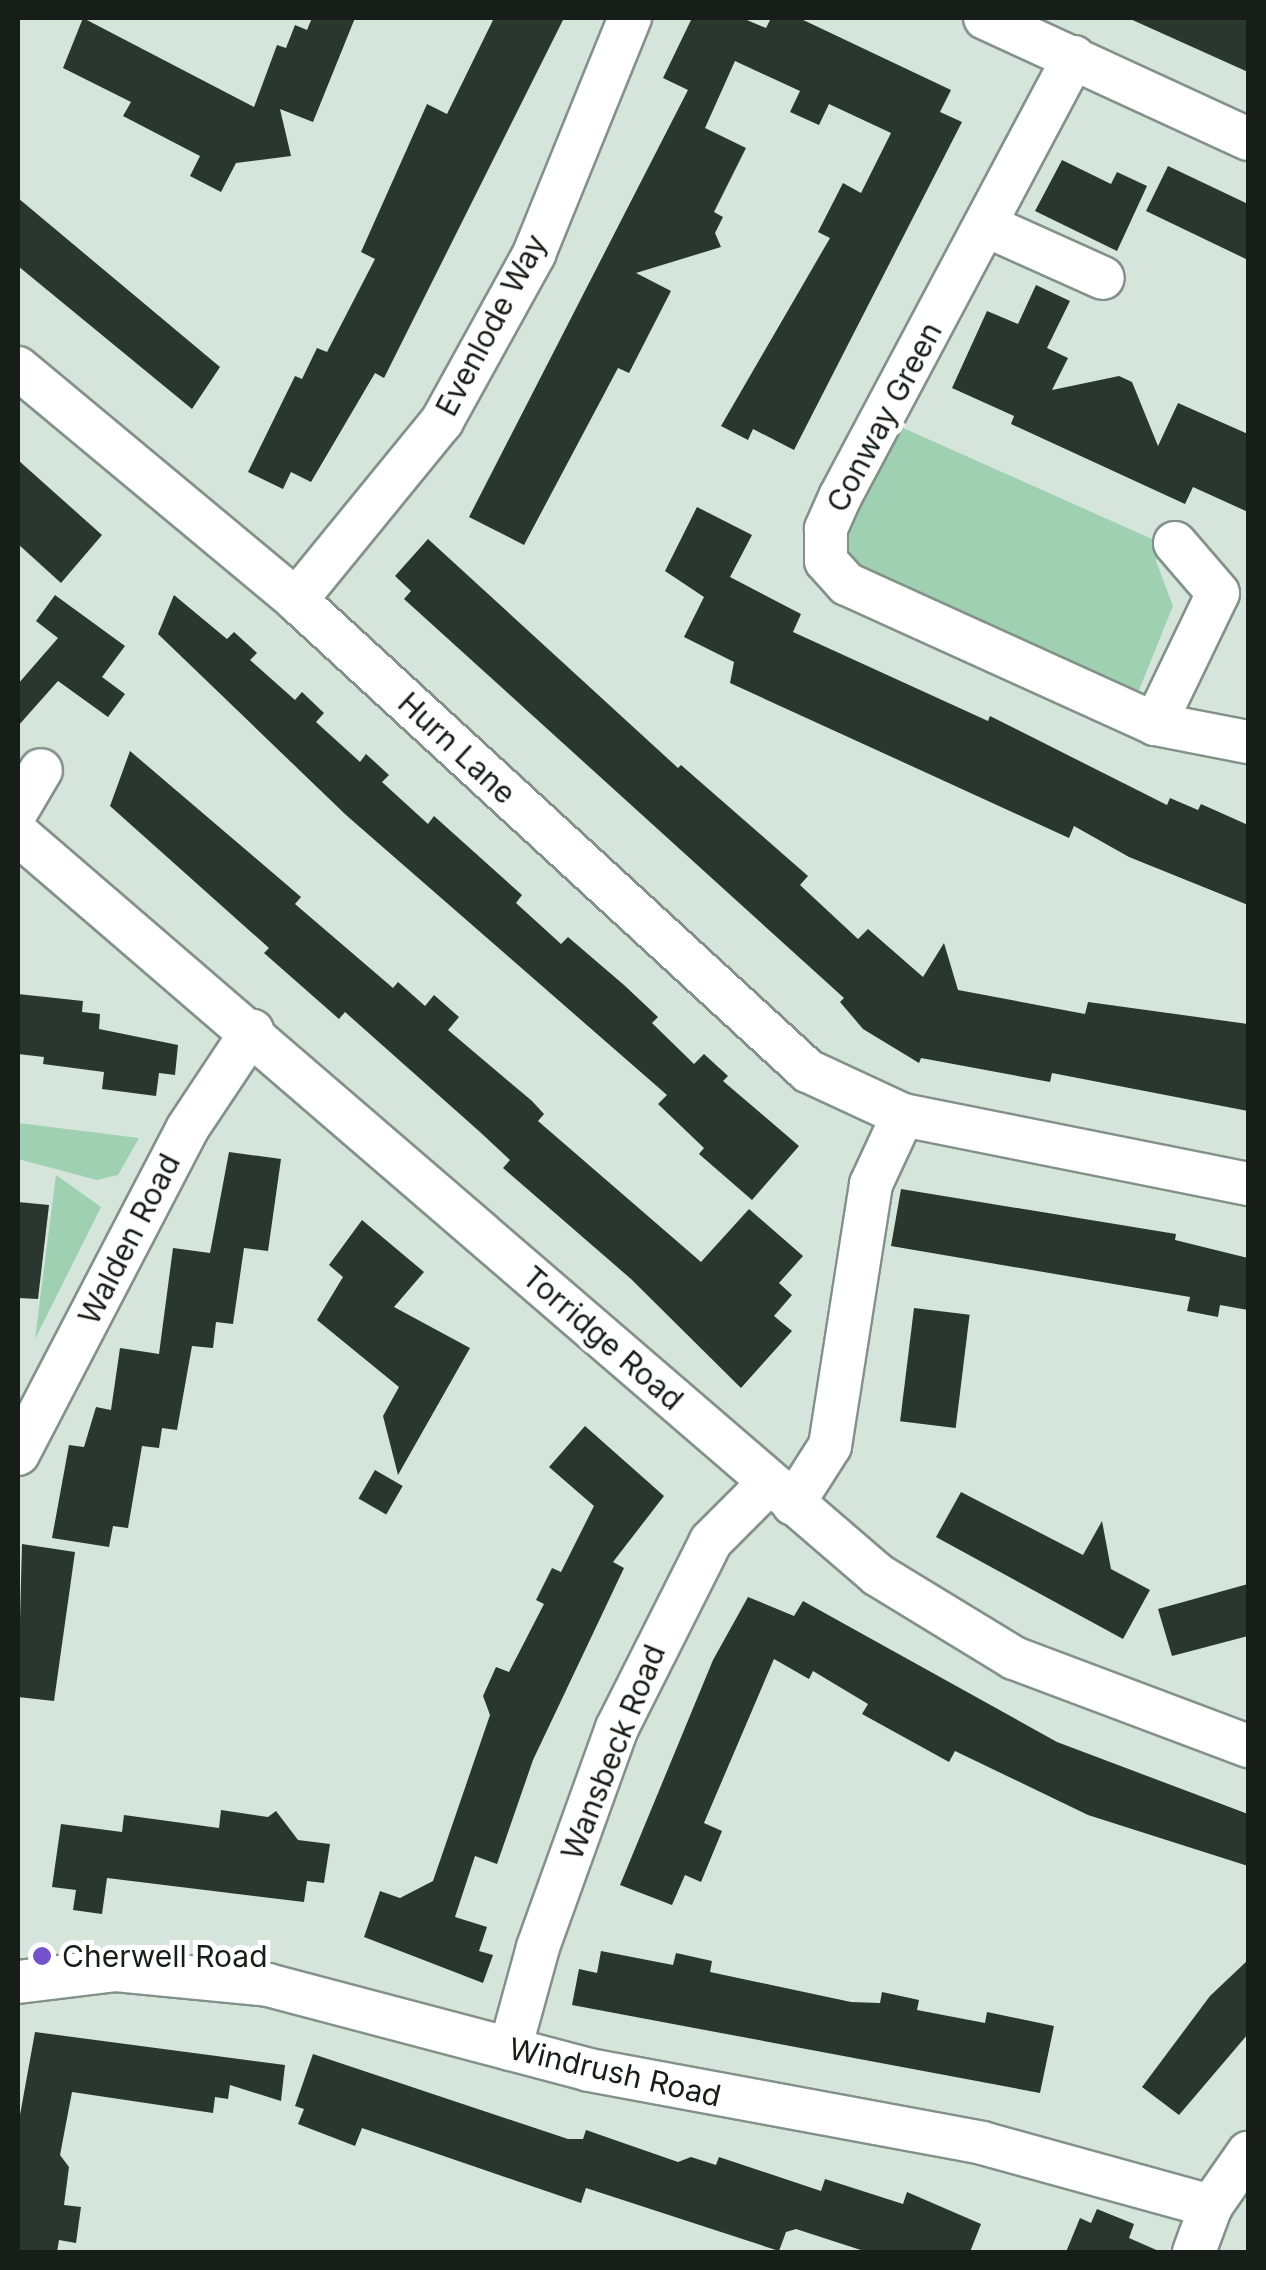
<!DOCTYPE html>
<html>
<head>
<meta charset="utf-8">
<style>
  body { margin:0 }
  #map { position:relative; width:1266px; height:2270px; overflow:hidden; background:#d5e5db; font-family:Inter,sans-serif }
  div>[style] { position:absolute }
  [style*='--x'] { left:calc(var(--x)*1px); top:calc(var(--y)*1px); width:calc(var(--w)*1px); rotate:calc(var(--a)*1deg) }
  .green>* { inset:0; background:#9ed0b1 }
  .building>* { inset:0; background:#2a372f; transform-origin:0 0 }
  .roads { filter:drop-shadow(2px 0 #839288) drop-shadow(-2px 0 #839288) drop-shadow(0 2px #839288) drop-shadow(0 -2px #839288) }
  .minor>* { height:42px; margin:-21px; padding:0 21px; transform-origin:21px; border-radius:21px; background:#fff }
  .dots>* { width:28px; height:28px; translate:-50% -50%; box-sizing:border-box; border:5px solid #fff; border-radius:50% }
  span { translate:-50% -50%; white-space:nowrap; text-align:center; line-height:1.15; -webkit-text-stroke:10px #fff; paint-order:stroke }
  .street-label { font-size:30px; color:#171d19 }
  .poi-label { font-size:30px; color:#171d19 }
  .left { translate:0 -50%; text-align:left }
  .frame { position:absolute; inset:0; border:20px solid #171d19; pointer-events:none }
</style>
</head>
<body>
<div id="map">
  <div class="green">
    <i style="clip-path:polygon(892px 423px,1161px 543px,1156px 561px,1173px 606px,1137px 695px,861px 572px,841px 538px)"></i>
    <i style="clip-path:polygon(18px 1123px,139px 1138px,118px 1175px,97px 1180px,18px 1159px)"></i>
    <i style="clip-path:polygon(56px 1175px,101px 1207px,35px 1339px)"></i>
  </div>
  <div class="building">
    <i style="clip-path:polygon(83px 18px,254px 107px,277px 45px,286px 48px,295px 25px,307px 30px,312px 18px,355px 18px,313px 122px,280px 109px,291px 156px,236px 163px,221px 192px,190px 176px,200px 156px,123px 116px,131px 102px,63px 68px)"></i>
    <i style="clip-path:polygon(494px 18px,564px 18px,384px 378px,375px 373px,311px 482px,291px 472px,283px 489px,248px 472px,295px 376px,302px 379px,317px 348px,327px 352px,375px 259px,361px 252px,427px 104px,447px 114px)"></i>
    <i style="clip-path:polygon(692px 18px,742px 18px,766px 28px,771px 18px,799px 18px,951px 90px,940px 112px,962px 122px,794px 450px,753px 429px,748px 440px,721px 426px,830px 238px,818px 232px,843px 183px,861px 193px,891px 133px,829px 104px,819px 125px,790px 112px,800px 91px,735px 61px,705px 128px,746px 148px,714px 212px,723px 217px,715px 233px,721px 247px,636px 273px,671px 291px,629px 373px,618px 368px,524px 545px,469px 517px,688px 90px,663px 78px)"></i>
    <i style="clip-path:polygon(1128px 18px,1248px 18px,1248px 72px)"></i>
    <i style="clip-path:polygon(1062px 160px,1111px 184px,1117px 172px,1147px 186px,1117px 251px,1035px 211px)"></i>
    <i style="clip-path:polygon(1168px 166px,1248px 204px,1248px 260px,1146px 211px)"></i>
    <i style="clip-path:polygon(18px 198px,220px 367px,192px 409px,18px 266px)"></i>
    <i style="clip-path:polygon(1036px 285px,1070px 301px,1047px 348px,1068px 358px,1052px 390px,1119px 376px,1132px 382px,1158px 446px,1178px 403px,1248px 434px,1248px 512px,1193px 487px,1185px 504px,1011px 424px,1014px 416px,952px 388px,987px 311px,1018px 324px)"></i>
    <i style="clip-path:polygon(18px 460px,102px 535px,61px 583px,18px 544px)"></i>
    <i style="clip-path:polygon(697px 507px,752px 535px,730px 577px,801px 614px,793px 632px,988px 721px,990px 716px,1167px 805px,1170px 798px,1198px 810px,1201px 804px,1248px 825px,1248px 905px,1129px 857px,1074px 826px,1069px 838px,730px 683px,734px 662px,684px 637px,704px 597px,665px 571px)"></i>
    <i style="clip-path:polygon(428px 539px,678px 768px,681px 765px,808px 876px,800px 885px,858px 939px,868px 929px,923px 977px,944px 943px,958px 990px,1085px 1014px,1088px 1002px,1248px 1024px,1248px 1111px,1052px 1073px,1050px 1082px,921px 1058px,919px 1063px,863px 1029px,840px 1002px,844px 998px,404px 599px,411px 591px,395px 576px)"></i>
    <i style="clip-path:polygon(55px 595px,125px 646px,102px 677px,125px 694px,108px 717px,58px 681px,18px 726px,18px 684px,58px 638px,36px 621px)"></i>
    <i style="clip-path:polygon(174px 595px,227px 639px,234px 632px,257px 653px,250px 660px,295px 700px,302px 692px,324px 713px,316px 722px,360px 762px,366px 754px,389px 775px,382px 782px,428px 824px,434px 816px,522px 895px,516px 903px,561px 944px,568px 937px,624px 985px,658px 1017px,652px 1023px,694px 1064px,704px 1054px,728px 1076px,723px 1081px,799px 1146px,752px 1200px,699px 1154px,704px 1148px,658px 1104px,667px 1095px,346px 815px,158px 634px)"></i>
    <i style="clip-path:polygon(130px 751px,301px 897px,295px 904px,393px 988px,398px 982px,425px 1006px,434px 995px,459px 1017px,448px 1030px,532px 1101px,544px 1114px,538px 1121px,701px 1262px,749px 1209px,803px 1256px,779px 1283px,792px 1295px,774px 1316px,792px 1331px,741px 1388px,631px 1279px,503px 1168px,510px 1160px,480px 1132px,345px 1012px,339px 1019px,264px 953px,269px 948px,110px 806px)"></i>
    <i style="clip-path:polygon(18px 994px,83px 1001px,82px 1012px,100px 1014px,99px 1029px,178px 1045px,175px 1075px,159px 1073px,156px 1096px,102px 1089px,104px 1072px,43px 1064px,44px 1057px,18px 1054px)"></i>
    <i style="clip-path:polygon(229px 1152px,281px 1159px,268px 1251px,244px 1248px,233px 1324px,216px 1322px,213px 1348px,192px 1346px,177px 1430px,162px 1428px,159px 1448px,142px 1446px,128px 1528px,113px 1526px,109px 1547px,52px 1538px,69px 1445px,84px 1447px,96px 1407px,111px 1410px,120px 1348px,159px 1354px,173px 1248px,210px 1253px)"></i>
    <i style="clip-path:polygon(901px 1189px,1176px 1234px,1175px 1240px,1248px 1258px,1248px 1310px,1220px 1305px,1218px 1317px,1187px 1311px,1190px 1297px,891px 1246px)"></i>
    <i style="clip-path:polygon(18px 1202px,49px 1205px,38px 1299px,18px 1298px)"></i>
    <i style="clip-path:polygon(362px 1220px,424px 1272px,394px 1307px,470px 1348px,398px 1475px,383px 1416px,399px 1387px,317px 1320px,343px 1277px,329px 1265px)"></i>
    <i style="left:914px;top:1308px;width:56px;height:114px;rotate:7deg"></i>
    <i style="clip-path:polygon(585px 1426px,664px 1496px,613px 1562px,624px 1568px,533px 1760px,497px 1864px,475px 1856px,455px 1917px,487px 1927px,479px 1951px,493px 1955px,483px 1983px,364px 1937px,380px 1891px,400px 1898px,433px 1881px,490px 1715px,483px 1696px,496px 1667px,509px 1672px,544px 1604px,536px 1600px,552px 1568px,561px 1572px,594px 1506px,549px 1467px)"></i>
    <i style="left:375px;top:1470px;width:32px;height:33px;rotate:30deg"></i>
    <i style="clip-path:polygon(961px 1492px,1083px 1555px,1102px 1521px,1111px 1569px,1150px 1590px,1123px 1639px,936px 1537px)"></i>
    <i style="clip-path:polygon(22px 1544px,75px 1552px,54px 1701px,18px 1697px)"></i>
    <i style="clip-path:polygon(1248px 1584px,1248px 1636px,1172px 1656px,1158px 1609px)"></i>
    <i style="clip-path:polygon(748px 1597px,794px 1616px,803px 1601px,1057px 1742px,1248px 1814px,1248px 1866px,1088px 1815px,955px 1751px,949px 1762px,862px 1714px,868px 1704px,813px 1671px,809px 1679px,774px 1659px,704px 1823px,722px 1831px,701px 1882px,685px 1875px,672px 1905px,620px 1885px,713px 1660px)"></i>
    <i style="clip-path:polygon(221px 1810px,268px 1817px,276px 1811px,298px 1840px,330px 1844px,324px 1883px,307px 1881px,304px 1902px,107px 1878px,102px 1914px,73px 1910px,76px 1890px,52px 1887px,61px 1824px,122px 1832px,124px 1815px,219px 1828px)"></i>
    <i style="clip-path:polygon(601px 1951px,673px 1965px,676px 1953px,712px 1961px,710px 1972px,851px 2002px,880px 2003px,882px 1992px,919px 2000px,917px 2010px,985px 2023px,987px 2012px,1054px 2026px,1040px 2093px,572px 2005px,579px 1969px,597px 1973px)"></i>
    <i style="clip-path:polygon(1248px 1960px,1248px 2034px,1179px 2115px,1142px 2087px,1210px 1996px)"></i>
    <i style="clip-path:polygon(35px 2032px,285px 2065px,281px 2101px,230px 2085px,228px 2099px,215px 2097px,213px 2113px,72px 2092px,60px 2155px,69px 2167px,64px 2205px,81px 2207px,76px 2243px,59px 2240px,57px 2252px,18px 2251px,18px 2126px)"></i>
    <i style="clip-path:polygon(313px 2054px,568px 2139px,583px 2139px,586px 2130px,678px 2162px,691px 2157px,716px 2165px,719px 2157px,821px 2191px,825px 2179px,903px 2204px,907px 2192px,981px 2224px,970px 2252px,867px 2252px,796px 2229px,786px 2232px,779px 2251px,586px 2188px,581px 2203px,362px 2128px,355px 2146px,298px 2124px,304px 2109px,295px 2106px)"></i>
    <i style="clip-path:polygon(1097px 2209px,1134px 2224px,1129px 2238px,1161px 2252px,1066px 2252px,1080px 2218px,1091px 2223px)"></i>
  </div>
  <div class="roads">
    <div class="minor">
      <i style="--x:985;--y:18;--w:289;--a:24.7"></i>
      <i style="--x:1074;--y:57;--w:498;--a:118"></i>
      <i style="--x:840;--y:497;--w:35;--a:114"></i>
      <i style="--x:826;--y:529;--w:32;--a:90"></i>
      <i style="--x:826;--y:561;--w:31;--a:48"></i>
      <i style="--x:847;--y:584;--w:338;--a:24.4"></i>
      <i style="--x:1155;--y:724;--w:95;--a:11"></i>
      <i style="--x:985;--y:225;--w:129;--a:24.2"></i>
      <i style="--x:18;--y:368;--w:362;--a:39.8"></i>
      <i style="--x:296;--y:600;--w:696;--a:42.61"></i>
      <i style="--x:808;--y:1071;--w:105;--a:24.9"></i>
      <i style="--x:903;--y:1115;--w:352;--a:11.3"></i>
      <i style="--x:296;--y:600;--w:231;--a:-50.8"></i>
      <i style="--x:442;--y:421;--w:191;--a:-61.1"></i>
      <i style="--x:534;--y:254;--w:255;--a:-67.9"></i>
      <i style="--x:1155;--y:724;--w:145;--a:-64.3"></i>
      <i style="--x:1218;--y:593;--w:66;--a:-130.7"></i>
      <i style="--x:18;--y:809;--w:45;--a:-59.5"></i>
      <i style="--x:18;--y:834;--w:1135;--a:40.75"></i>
      <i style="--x:878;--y:1575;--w:159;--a:31.4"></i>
      <i style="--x:1014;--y:1658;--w:250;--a:20.6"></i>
      <i style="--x:18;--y:1454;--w:366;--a:-62.5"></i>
      <i style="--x:187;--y:1129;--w:118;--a:-56.4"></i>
      <i style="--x:793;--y:1504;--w:69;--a:-57.5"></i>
      <i style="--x:830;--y:1446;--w:265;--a:-81.1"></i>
      <i style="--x:871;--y:1184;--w:76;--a:-65.1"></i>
      <i style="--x:18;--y:1982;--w:99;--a:-7"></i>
      <i style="--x:116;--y:1970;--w:153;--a:5.6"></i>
      <i style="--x:268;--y:1985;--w:332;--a:14.8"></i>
      <i style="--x:589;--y:2070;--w:400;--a:10.5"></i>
      <i style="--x:982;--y:2143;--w:238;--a:15.4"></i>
      <i style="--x:510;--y:2049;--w:106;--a:-74.6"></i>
      <i style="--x:538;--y:1947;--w:233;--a:-70.2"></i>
      <i style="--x:617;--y:1728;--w:209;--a:-63.3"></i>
      <i style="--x:711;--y:1541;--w:82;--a:-45"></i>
      <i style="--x:1194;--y:2252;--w:49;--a:-69.7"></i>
      <i style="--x:1211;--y:2206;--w:65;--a:-55.1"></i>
    </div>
  </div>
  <div class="dots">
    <i style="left:42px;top:1956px;background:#7452cc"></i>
  </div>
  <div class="street-label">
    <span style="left:491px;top:325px;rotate:-62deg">Evenlode Way</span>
    <span style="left:884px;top:417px;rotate:-62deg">Conway Green</span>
    <span style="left:457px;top:748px;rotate:43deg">Hurn Lane</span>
    <span style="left:129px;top:1239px;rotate:-63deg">Walden Road</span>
    <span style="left:603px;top:1338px;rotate:41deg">Torridge Road</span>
    <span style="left:613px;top:1752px;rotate:-68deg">Wansbeck Road</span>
    <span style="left:615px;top:2072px;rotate:13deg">Windrush Road</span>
  </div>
  <div class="poi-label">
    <span class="left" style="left:62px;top:1956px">Cherwell Road</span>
  </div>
  <div class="frame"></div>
</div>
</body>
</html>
